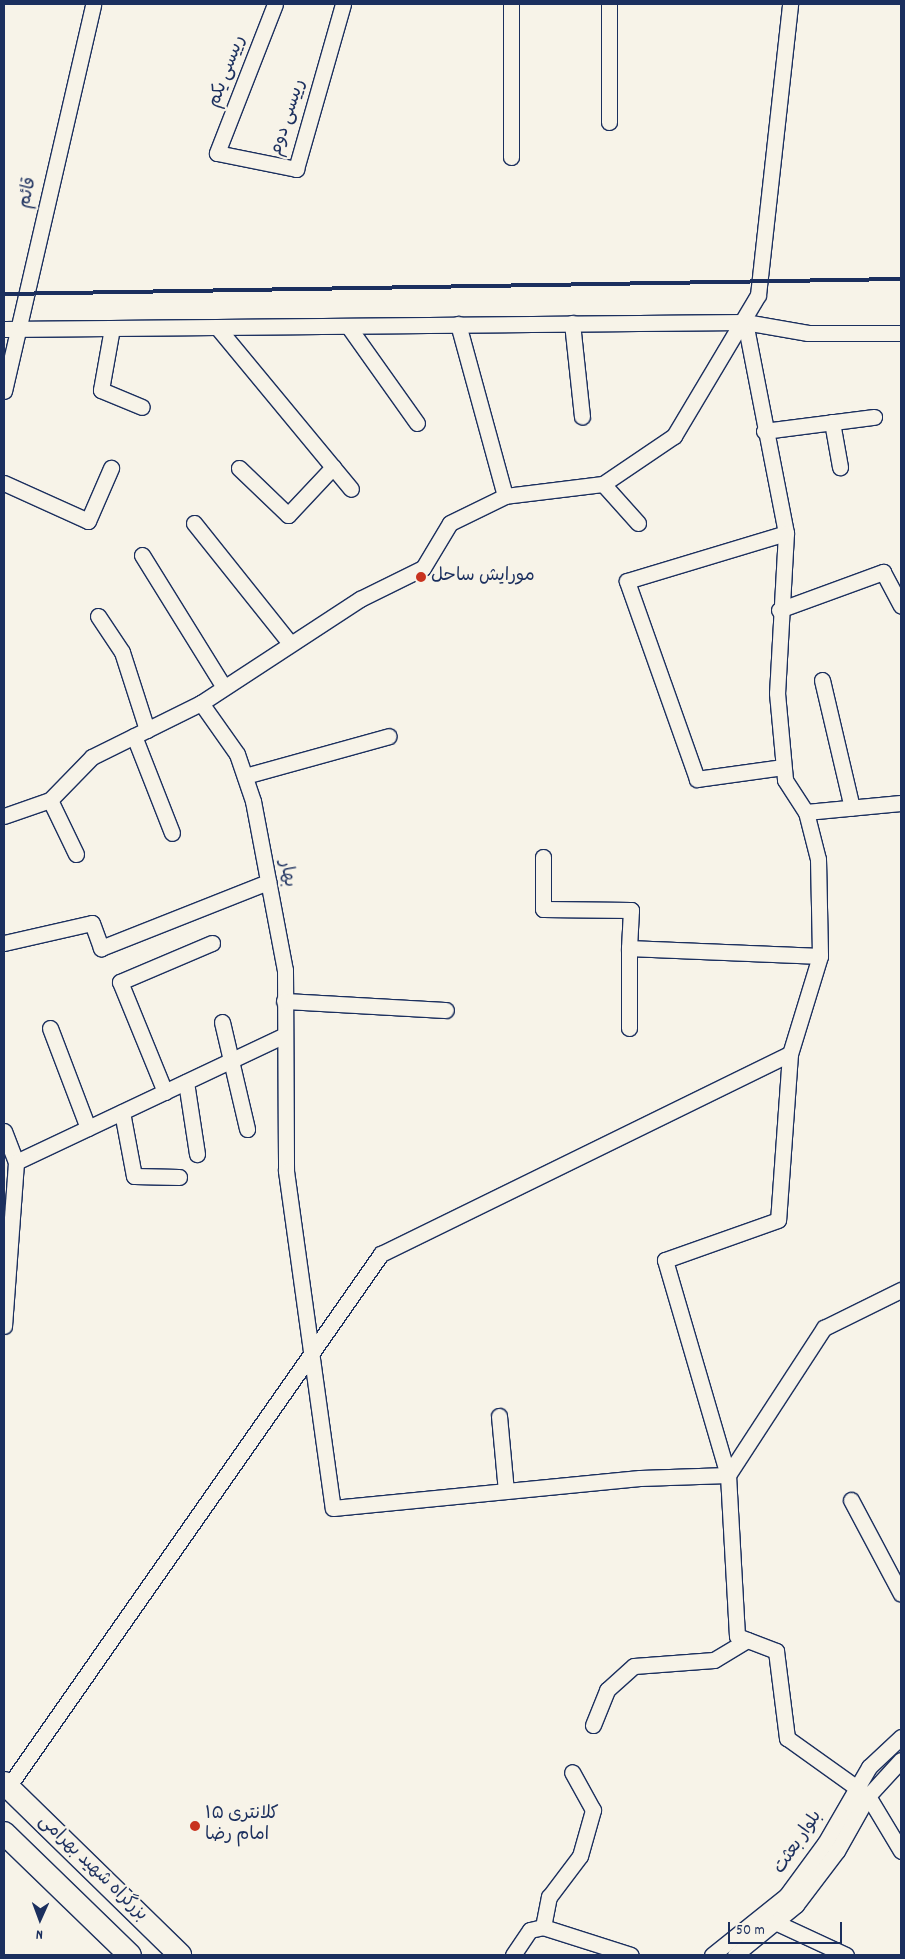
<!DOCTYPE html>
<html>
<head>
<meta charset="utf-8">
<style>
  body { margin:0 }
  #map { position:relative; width:905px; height:1959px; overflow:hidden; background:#f7f3e8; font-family:Dekko,"Playpen Sans Arabic",sans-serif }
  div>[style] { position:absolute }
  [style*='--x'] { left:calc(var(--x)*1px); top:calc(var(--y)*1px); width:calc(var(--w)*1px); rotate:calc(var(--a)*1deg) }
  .roads { filter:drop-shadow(1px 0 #1b2f5e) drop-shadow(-1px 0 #1b2f5e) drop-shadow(0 1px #1b2f5e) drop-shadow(0 -1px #1b2f5e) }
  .minor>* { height:15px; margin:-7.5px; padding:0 7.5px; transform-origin:7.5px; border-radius:7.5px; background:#f7f3e8 }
  .highway>* { height:22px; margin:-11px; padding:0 11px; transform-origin:11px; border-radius:11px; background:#f7f3e8 }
  .rail>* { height:4px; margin:-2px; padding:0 2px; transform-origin:2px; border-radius:2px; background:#1b2f5e }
  .dots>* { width:14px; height:14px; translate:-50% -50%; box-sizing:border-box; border:2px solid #f7f3e8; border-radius:50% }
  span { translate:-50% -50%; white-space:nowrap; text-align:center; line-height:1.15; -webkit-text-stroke:4.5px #f7f3e8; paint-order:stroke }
  .street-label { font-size:18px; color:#1b2f5e }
  .poi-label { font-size:18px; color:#1b2f5e }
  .left { translate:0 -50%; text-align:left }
  .frame { position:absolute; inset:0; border:5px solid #1b2f5e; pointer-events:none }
  .north { position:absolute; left:15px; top:1894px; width:50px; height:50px; -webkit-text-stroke:4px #f7f3e8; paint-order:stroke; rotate:182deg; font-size:14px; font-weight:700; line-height:20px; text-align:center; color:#1b2f5e }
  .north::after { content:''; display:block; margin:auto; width:18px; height:22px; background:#1b2f5e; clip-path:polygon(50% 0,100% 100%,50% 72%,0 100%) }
  .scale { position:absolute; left:728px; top:1922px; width:114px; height:22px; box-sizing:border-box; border:2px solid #1b2f5e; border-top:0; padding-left:6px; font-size:15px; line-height:18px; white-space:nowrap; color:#1b2f5e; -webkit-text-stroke:4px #f7f3e8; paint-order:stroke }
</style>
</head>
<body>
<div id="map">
  <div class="roads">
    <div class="minor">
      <i style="--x:275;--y:4;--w:160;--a:111.3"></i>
      <i style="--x:217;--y:153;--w:81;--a:11.4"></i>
      <i style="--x:296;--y:169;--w:172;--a:-74.1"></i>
      <i style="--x:511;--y:4;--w:153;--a:90"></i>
      <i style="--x:609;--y:122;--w:118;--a:-90"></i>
      <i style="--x:745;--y:322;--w:215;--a:79"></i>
      <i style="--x:786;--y:533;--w:160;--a:93.2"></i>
      <i style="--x:777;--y:693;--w:87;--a:84.7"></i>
      <i style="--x:785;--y:780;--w:38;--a:57"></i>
      <i style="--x:806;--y:812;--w:95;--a:-5.4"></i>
      <i style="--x:572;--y:323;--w:94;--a:83.9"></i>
      <i style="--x:458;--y:324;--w:178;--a:74.7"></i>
      <i style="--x:348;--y:326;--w:119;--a:54.6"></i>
      <i style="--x:217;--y:327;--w:210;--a:50.4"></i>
      <i style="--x:112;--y:328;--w:63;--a:100.1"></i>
      <i style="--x:101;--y:390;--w:44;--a:22.5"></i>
      <i style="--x:4;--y:329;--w:741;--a:-0.54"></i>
      <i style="--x:745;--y:322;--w:64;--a:9.9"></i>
      <i style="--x:808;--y:333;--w:93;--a:0"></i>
      <i style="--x:4;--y:391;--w:397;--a:-77"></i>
      <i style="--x:832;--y:422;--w:46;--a:79.9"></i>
      <i style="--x:764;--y:431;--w:111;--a:-7.3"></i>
      <i style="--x:239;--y:468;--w:68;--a:43.8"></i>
      <i style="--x:288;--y:515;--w:66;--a:-46.8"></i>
      <i style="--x:4;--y:483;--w:92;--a:24.3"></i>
      <i style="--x:88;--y:521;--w:58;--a:-66.5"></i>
      <i style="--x:194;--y:523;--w:152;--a:51.4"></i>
      <i style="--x:638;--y:523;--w:52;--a:-131.9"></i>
      <i style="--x:603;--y:484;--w:86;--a:-34.1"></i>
      <i style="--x:674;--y:436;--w:164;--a:-59.2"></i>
      <i style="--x:758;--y:295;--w:293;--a:-83.7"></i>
      <i style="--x:142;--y:555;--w:155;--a:58.2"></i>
      <i style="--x:779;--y:610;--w:111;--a:-20.1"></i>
      <i style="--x:883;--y:572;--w:38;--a:62"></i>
      <i style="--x:98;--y:616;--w:43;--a:56.3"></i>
      <i style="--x:122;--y:652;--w:82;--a:72.2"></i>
      <i style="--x:822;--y:680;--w:131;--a:76.8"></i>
      <i style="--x:201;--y:703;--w:62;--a:54.8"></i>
      <i style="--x:237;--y:754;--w:50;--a:71.2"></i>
      <i style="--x:253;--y:801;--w:172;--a:79.3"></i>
      <i style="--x:285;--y:970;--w:201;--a:89.7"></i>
      <i style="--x:286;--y:1171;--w:340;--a:82.1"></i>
      <i style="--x:333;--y:1508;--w:308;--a:-5.6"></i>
      <i style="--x:640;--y:1478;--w:88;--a:-2"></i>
      <i style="--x:728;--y:1475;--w:176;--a:-56.9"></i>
      <i style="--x:824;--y:1328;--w:86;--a:-26.3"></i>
      <i style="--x:134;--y:736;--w:104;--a:68.6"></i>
      <i style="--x:783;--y:767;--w:87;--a:172.1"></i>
      <i style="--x:697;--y:779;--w:210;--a:-109.5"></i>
      <i style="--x:627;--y:581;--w:166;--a:-16.8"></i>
      <i style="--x:245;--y:776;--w:149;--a:-15.5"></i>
      <i style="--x:50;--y:800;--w:60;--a:64.3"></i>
      <i style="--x:806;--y:812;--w:49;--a:75.7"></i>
      <i style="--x:818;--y:859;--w:97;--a:88.8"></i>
      <i style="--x:820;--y:956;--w:102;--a:107"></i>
      <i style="--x:790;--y:1054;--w:166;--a:94.1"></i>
      <i style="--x:778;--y:1220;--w:120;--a:160.5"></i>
      <i style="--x:665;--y:1260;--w:224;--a:73.7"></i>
      <i style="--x:728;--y:1475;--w:161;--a:86.8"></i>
      <i style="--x:737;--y:1636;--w:42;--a:21"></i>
      <i style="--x:776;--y:1651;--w:88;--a:82.8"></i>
      <i style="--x:787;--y:1738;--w:100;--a:35.6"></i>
      <i style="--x:868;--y:1796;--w:64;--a:59"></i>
      <i style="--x:4;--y:816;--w:49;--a:-19.2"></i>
      <i style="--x:50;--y:800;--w:60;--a:-45.7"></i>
      <i style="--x:92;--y:757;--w:122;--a:-26.4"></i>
      <i style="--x:201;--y:703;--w:190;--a:-33.2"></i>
      <i style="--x:360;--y:599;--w:70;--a:-26.2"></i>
      <i style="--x:423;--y:568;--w:52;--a:-59"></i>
      <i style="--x:450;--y:523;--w:61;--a:-26.1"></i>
      <i style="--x:505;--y:496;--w:99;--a:-7"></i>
      <i style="--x:543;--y:857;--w:52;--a:90"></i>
      <i style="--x:543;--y:909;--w:88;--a:0.7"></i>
      <i style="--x:631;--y:910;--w:38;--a:93"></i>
      <i style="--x:629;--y:948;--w:191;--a:2.4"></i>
      <i style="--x:4;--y:943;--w:90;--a:-12.8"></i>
      <i style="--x:92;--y:923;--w:27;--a:70"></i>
      <i style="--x:101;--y:948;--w:180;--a:-21.6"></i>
      <i style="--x:629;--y:948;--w:80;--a:90"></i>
      <i style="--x:284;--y:1001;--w:162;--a:3.2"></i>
      <i style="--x:222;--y:1022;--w:110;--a:76.8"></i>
      <i style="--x:50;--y:1028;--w:107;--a:69.2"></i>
      <i style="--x:186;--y:1082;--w:73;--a:81.3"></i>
      <i style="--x:165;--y:1092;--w:119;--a:-112.2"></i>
      <i style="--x:120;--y:982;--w:100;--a:-23"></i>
      <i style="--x:122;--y:1112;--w:65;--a:79.4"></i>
      <i style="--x:134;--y:1176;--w:45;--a:1.3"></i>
      <i style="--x:4;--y:1131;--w:33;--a:69"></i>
      <i style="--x:16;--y:1162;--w:295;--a:-25.3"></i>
      <i style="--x:4;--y:1326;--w:164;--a:-85.8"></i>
      <i style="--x:499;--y:1416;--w:75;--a:84.7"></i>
      <i style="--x:851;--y:1500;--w:106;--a:62"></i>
      <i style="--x:593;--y:1725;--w:38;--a:-68"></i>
      <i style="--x:607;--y:1690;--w:36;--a:-42"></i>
      <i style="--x:634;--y:1666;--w:80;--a:-4.3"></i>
      <i style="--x:714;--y:1660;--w:39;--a:-31"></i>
      <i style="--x:8;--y:1787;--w:651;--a:-55.02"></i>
      <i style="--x:381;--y:1254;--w:455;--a:-26.1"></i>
      <i style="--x:777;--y:1923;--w:76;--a:24.9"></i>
      <i style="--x:543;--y:1927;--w:31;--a:-79"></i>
      <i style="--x:549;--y:1897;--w:51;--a:-52.9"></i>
      <i style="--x:580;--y:1856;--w:48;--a:-74.2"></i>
      <i style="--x:593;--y:1810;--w:43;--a:-118.9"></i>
      <i style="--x:513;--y:1955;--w:30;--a:-56"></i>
      <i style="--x:530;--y:1930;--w:13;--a:-13"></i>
      <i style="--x:543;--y:1927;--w:92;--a:17.7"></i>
      <i style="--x:712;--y:1955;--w:95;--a:-38.6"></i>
      <i style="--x:786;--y:1896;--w:66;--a:-53.7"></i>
      <i style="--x:825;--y:1843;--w:88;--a:-59.9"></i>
      <i style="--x:869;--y:1767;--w:44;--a:-43.2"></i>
      <i style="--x:735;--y:1955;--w:79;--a:-39.3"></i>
      <i style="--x:796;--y:1905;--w:68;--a:-52.8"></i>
      <i style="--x:837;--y:1851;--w:63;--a:-60.6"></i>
      <i style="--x:868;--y:1796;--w:49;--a:-47.5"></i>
    </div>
    <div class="highway">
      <i style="--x:4;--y:1783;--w:246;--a:44.3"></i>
      <i style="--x:4;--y:1833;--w:175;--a:44.1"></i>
    </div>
  </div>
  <div class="rail">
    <i style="--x:4;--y:294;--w:897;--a:-0.96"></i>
  </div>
  <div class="dots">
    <i style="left:421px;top:577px;background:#c8321e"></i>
    <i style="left:195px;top:1826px;background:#c8321e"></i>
  </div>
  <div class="street-label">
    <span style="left:228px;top:72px;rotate:-69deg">رییسی یکم</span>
    <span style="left:289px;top:118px;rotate:-72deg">رییسی دوم</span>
    <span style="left:29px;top:193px;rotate:-77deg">قائم</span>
    <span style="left:286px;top:874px;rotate:79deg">بهار</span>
    <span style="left:799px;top:1843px;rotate:-56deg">بلوار بعثت</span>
    <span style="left:92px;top:1869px;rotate:44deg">بزرگراه شهید بهرامی</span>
  </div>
  <div class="poi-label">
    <span class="left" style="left:431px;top:577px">مورایش ساحل</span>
    <span class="left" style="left:205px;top:1826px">کلانتری ۱۵<br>امام رضا</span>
  </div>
  <div class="frame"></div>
  <div class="north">N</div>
  <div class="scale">50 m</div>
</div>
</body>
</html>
